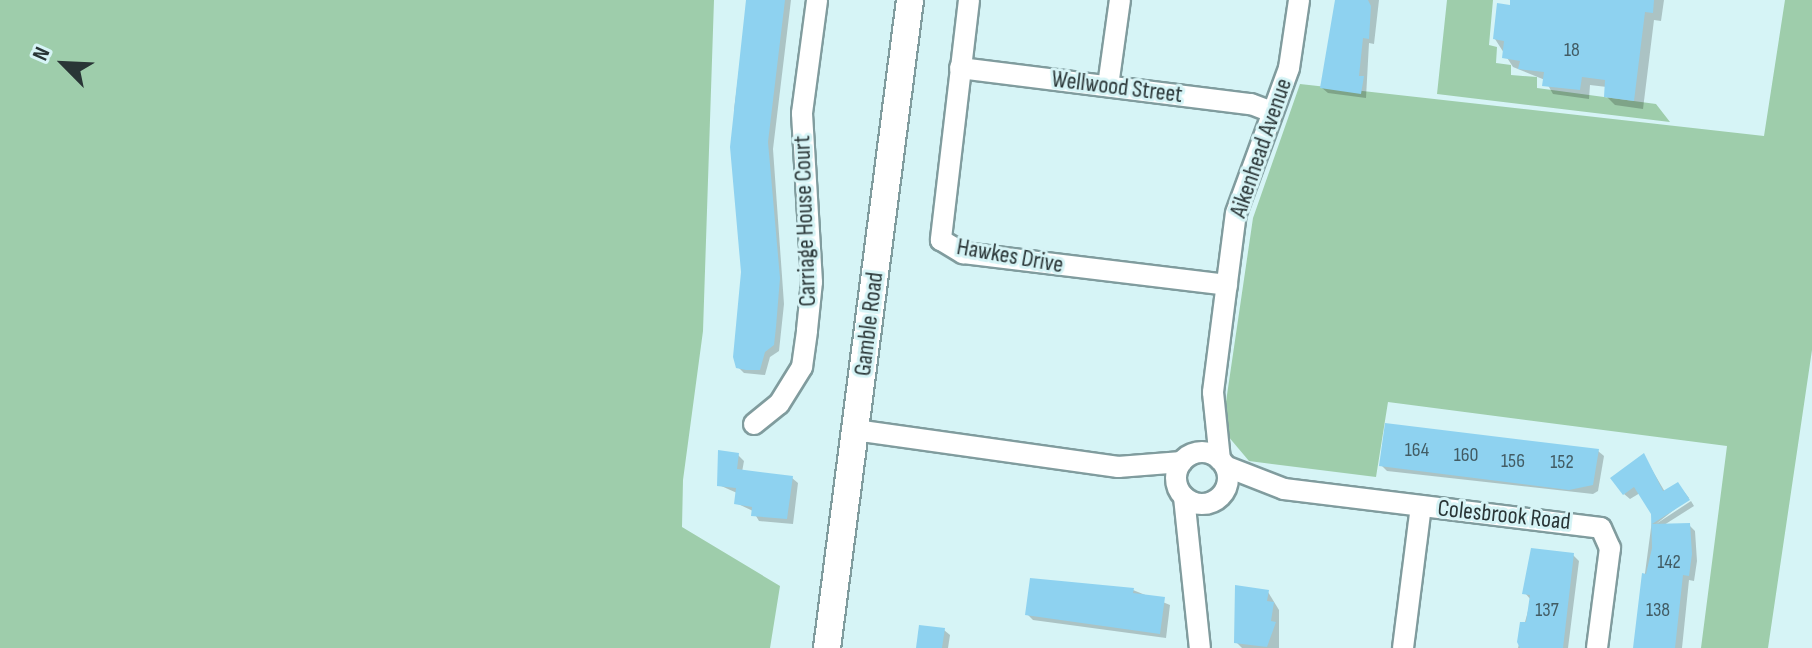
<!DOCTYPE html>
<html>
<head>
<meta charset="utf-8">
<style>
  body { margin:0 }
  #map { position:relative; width:1812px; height:648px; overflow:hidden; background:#d6f4f6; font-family:"Sofia Sans Condensed",sans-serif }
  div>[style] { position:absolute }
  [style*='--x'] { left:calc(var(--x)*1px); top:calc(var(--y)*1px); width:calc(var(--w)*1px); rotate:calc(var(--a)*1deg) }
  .green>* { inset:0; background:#9ecdab }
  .shadow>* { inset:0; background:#0003 }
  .building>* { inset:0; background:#8ed2f0 }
  .roads { filter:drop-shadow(2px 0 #809c9e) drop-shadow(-2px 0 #809c9e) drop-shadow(0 2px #809c9e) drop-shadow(0 -2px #809c9e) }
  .minor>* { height:20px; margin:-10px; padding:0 10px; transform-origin:10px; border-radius:10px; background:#fff }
  .minor>.ring { margin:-10px; padding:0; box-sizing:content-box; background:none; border:20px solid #fff; border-radius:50% }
  .major>* { height:26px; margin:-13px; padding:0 13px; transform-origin:13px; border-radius:13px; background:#fff }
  span { translate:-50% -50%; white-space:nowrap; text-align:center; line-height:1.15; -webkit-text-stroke:6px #d6f4f6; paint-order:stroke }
  .number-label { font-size:20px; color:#425c64 }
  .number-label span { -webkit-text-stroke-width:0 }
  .street-label { font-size:24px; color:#293536 }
  .north { position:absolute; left:24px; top:24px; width:80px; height:80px; -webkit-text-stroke:6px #d6f4f6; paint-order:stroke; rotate:294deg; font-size:22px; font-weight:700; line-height:32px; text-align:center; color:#293536 }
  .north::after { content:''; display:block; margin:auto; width:28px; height:36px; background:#293536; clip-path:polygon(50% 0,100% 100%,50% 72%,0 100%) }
</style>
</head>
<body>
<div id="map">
  <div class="green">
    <i style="clip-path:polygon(0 0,714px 0,703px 331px,683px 480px,682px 527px,780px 586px,770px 648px,0 648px)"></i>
    <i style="clip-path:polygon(1447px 0,1493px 0,1489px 45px,1497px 47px,1496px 63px,1511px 65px,1511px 75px,1537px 77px,1537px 88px,1656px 104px,1670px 122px,1437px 94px)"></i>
    <i style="clip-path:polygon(1785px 0,1812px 0,1812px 350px,1768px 648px,1701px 648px,1727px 446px,1388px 402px,1376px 477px,1249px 461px,1222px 429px,1253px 218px,1300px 84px,1764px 136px)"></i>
  </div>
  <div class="shadow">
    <i style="clip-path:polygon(748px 0,791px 0,773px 149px,784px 304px,779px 351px,770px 357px,765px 375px,744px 373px,738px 367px,743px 292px,734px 110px)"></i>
    <i style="clip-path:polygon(1336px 0,1379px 0,1374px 44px,1369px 43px,1366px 98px,1328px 93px,1322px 88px)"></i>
    <i style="clip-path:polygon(1513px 0,1664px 0,1661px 21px,1654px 20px,1643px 109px,1615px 105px,1606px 96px,1607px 87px,1590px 85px,1589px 99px,1553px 94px,1545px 80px,1513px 67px,1495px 39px)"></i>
    <i style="clip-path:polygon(1598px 451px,1604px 456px,1598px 491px,1593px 494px,1387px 471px,1381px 465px)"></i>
    <i style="clip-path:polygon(738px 455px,744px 461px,742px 472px,792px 478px,798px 483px,793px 524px,759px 521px,753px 511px,736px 503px,737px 493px,719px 485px)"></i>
    <i style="clip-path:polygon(1644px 456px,1665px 492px,1678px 484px,1689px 498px,1656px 524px,1691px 501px,1694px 506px,1664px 525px,1689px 525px,1695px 531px,1697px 561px,1694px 581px,1689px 580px,1682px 648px,1635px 648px,1653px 513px,1640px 493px,1630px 499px,1624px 494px)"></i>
    <i style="clip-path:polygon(1573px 555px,1579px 561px,1568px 648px,1518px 648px,1531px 600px,1525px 593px)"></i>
    <i style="clip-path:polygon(1133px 590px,1170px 605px,1166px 638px,1033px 620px,1027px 614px)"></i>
    <i style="clip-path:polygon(1268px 592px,1279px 610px,1279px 648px,1242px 648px,1236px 642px)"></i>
    <i style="clip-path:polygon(944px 630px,950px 635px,948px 648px,918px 648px)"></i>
  </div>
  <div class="building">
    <i style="clip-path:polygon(746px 0,785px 0,768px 142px,780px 278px,776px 327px,774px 345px,765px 352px,760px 370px,746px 370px,736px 368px,733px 357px,741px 272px,730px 147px)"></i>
    <i style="clip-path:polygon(1335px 0,1368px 0,1371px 6px,1369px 39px,1363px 38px,1359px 76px,1364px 76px,1361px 94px,1320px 88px)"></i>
    <i style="clip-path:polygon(1510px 0,1654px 0,1653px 13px,1645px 12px,1634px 101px,1604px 97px,1605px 80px,1582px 77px,1580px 90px,1542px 86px,1544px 72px,1518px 69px,1520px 61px,1502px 58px,1504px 41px,1493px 39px,1497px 3px,1510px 5px)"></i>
    <i style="clip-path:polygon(1385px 423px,1599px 449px,1593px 485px,1569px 490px,1379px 466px)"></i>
    <i style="clip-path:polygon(718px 450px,739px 453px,737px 469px,793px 476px,787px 519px,751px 516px,752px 507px,734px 504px,736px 488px,717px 486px)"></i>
    <i style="clip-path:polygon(1644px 453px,1663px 491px,1678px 482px,1690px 500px,1652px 524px,1690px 523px,1692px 554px,1689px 576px,1683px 575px,1675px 648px,1633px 648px,1642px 573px,1646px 574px,1652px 548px,1651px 514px,1634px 487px,1623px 495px,1610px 478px)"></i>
    <i style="clip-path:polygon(1531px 548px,1574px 553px,1563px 648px,1520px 648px,1517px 642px,1520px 622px,1526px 622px,1530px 595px,1522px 594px)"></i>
    <i style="clip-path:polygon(1030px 578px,1134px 588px,1133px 593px,1165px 597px,1160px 634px,1025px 615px)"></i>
    <i style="clip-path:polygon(1235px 585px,1269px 590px,1267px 601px,1274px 602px,1271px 621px,1276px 622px,1267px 647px,1234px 643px)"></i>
    <i style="clip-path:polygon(919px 625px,945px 628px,942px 648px,916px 648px)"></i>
  </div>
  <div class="roads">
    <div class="minor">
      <i style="--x:969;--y:0;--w:242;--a:96.7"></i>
      <i style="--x:941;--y:240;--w:26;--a:31"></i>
      <i style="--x:963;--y:253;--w:266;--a:6.9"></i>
      <i style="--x:960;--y:68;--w:293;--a:7.1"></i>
      <i style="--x:1251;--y:104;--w:22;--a:21"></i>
      <i style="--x:1108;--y:86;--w:87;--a:-82.1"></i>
      <i style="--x:754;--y:424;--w:32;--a:-39"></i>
      <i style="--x:779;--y:404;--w:44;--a:-58.1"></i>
      <i style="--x:802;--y:367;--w:37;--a:-82"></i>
      <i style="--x:807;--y:330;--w:48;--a:-84.1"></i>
      <i style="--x:812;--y:282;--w:169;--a:-93.4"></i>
      <i style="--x:802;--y:113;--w:114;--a:-82.4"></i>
      <i style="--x:855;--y:430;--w:266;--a:8"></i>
      <i style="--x:1118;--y:467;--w:64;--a:-4.5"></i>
      <i class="ring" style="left:1176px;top:452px;width:32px;height:32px"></i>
      <i style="--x:1220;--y:460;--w:68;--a:-95.9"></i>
      <i style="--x:1213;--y:392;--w:180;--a:-82.7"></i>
      <i style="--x:1236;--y:213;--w:154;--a:-69.9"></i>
      <i style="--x:1289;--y:68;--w:69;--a:-81.6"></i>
      <i style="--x:1225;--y:466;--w:63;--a:21.3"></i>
      <i style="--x:1284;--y:489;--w:319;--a:7"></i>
      <i style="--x:1601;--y:528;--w:22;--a:66"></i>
      <i style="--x:1610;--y:548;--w:101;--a:97.4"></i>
      <i style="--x:1184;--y:497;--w:152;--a:84"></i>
      <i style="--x:1403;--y:648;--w:143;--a:-82.8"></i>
    </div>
    <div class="major">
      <i style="--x:827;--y:648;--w:653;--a:-82.7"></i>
    </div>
  </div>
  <div class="number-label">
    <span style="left:1572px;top:50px">18</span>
    <span style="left:1417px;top:450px">164</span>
    <span style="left:1466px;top:455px">160</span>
    <span style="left:1513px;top:461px">156</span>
    <span style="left:1562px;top:462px">152</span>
    <span style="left:1669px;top:562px">142</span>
    <span style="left:1547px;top:610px">137</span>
    <span style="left:1658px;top:610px">138</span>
  </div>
  <div class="street-label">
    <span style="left:1117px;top:87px;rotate:7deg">Wellwood Street</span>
    <span style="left:1261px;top:148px;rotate:-71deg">Aikenhead Avenue</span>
    <span style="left:805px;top:221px;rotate:-92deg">Carriage House Court</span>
    <span style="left:1010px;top:256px;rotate:10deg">Hawkes Drive</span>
    <span style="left:869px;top:324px;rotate:-83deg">Gamble Road</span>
    <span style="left:1504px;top:515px;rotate:6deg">Colesbrook Road</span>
  </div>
  <div class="north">N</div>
</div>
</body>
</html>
